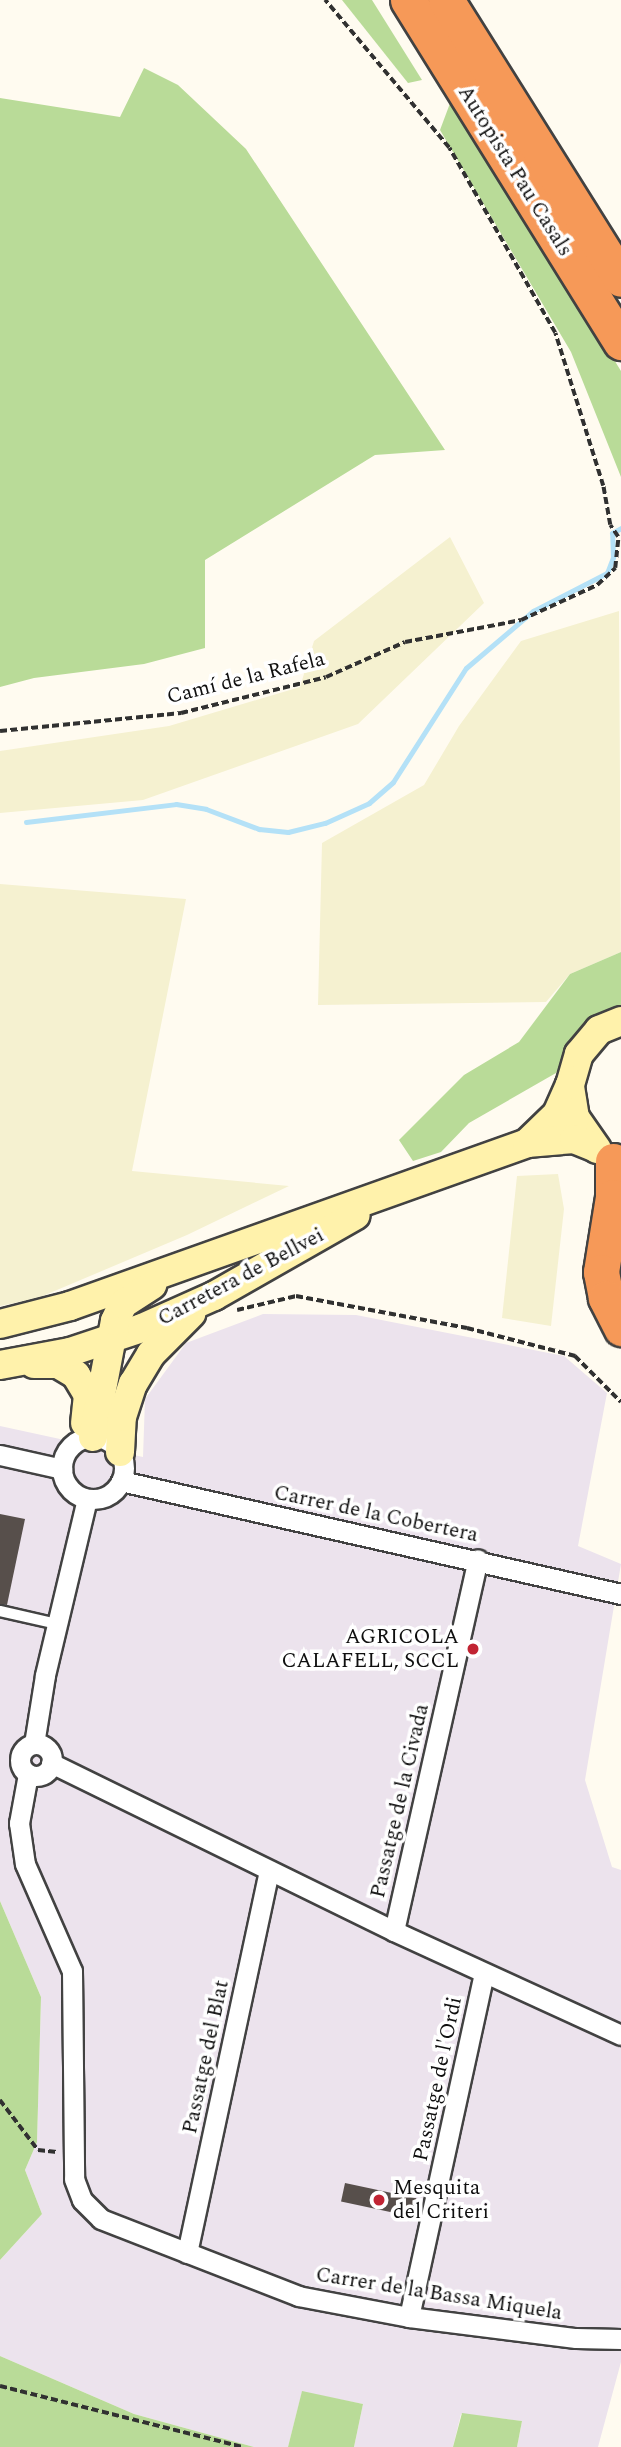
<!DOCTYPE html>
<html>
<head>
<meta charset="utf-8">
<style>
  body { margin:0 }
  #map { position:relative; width:621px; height:2447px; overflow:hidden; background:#fffbf0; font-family:Spectral,serif }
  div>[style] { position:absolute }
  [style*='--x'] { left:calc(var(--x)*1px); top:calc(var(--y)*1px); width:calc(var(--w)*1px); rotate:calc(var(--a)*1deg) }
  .industrial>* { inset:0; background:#ece3ed }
  .farmland>* { inset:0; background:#f5f1d0 }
  .forest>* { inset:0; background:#b9db98 }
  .stream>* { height:5px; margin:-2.5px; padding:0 2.5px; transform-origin:2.5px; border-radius:2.5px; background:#b4e1f7 }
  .building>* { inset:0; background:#574f4b; transform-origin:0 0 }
  .path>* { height:3.5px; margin-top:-1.75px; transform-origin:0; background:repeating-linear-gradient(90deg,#313131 0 7px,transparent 0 10.5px) }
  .roads { filter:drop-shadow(2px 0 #424242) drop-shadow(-2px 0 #424242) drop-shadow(0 2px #424242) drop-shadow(0 -2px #424242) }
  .service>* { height:10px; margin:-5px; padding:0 5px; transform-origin:5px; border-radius:5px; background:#fff }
  .minor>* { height:19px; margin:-9.5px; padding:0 9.5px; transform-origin:9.5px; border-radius:9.5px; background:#fff }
  .minor>.ring { margin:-9.5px; padding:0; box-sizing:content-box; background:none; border:19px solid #fff; border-radius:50% }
  .secondary>* { height:28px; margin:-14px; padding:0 14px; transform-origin:14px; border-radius:14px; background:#fff2ab }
  .motorway>* { height:35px; margin:-17.5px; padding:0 17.5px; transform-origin:17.5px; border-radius:17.5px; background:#f69958 }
  .dots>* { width:19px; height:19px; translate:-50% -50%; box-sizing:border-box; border:4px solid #fff; border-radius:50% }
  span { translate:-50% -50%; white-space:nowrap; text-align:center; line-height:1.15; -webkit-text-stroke:7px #fff; paint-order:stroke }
  .street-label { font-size:21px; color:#0f0f0f }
  .poi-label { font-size:21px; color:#0f0f0f }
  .right { translate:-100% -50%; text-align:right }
  .left { translate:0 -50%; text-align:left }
</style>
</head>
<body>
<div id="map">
  <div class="industrial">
    <i style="clip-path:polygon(263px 1314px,356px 1315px,564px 1356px,607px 1393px,578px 1546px,621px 1564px,585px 1780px,612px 1867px,621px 1870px,621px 2362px,598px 2447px,517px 2447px,522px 2421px,461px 2414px,453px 2447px,354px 2447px,363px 2404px,302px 2392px,288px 2447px,254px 2447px,134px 2414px,0 2356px,0 2260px,42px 2214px,25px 2170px,37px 2142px,41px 1997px,0 1901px,0 1426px,143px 1457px,145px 1399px,186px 1343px)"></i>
  </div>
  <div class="farmland">
    <i style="clip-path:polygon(450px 537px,484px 603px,358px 724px,143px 800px,0 813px,0 751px,169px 726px,300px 687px,314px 641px)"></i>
    <i style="clip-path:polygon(619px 611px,621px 952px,570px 974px,546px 1002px,318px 1005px,322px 843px,424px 785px,459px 726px,521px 641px)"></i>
    <i style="clip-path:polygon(0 884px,186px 899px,132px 1171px,289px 1186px,187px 1235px,38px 1298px,0 1306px)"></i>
    <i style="clip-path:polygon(558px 1174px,564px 1209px,551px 1326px,502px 1318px,517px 1176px)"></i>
  </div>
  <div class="forest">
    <i style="clip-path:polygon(342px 0,372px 0,422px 80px,408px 83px)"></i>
    <i style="clip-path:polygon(144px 68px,178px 85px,246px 149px,445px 450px,375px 455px,205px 560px,205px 648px,144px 664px,34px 678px,0 687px,0 98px,120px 117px)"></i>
    <i style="clip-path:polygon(452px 98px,621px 371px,621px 477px,571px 352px,440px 130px)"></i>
    <i style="clip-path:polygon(621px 952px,621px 1005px,577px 1032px,556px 1073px,469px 1123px,441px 1152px,413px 1161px,399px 1140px,464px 1075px,519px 1042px,570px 974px)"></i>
    <i style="clip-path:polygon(0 1901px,41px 1997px,37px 2142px,25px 2170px,42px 2214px,0 2260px)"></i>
    <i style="clip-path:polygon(0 2356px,134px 2414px,254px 2447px,0 2447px)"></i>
    <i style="clip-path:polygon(302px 2391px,363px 2404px,354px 2447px,288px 2447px)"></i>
    <i style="clip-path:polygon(462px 2413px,522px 2421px,517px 2447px,453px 2447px)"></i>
  </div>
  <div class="stream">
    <i style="--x:26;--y:822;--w:151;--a:-6.8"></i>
    <i style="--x:176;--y:804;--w:30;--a:9"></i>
    <i style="--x:206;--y:809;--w:57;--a:20.7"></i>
    <i style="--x:259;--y:829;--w:29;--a:6"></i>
    <i style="--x:288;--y:832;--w:38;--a:-14"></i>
    <i style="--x:325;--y:823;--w:48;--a:-24.4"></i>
    <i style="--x:369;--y:803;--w:32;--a:-41"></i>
    <i style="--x:393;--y:782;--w:135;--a:-57.4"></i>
    <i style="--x:466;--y:668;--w:88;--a:-40.4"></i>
    <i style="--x:533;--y:611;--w:83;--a:-27.2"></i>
    <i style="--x:607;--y:573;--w:17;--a:-69"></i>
    <i style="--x:613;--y:557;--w:24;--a:-92"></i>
    <i style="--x:612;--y:533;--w:10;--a:-29"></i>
  </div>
  <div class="building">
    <i style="clip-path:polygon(0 1514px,25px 1519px,7px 1605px,0 1604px)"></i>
    <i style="left:345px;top:2183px;width:73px;height:19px;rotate:12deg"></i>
  </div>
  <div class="path">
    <i style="--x:0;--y:731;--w:182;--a:-5.7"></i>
    <i style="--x:181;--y:713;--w:149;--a:-13.9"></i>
    <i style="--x:326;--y:677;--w:86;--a:-23.9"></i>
    <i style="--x:405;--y:642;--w:118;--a:-10.7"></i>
    <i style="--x:521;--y:620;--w:84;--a:-24.7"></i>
    <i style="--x:597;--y:585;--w:25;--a:-43"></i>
    <i style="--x:615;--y:568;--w:31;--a:-84"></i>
    <i style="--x:618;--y:537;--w:14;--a:-124"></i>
    <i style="--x:610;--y:525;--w:40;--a:-100"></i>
    <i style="--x:603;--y:486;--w:160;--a:-107.4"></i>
    <i style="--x:555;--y:333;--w:213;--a:-119.8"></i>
    <i style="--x:449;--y:148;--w:193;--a:-130"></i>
    <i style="--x:237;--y:1310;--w:61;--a:-13.3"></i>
    <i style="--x:296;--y:1296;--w:174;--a:10.6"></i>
    <i style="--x:467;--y:1328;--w:112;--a:14.5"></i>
    <i style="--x:575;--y:1356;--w:65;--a:45"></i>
    <i style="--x:0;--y:2100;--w:63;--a:52.8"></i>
    <i style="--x:38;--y:2150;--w:19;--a:6"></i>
    <i style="--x:0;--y:2386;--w:251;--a:14.1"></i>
  </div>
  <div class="roads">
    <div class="service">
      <i style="--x:0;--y:1611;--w:58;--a:12.8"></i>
    </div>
    <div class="minor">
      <i class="ring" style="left:62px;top:1437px;width:43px;height:43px"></i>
      <i style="--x:0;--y:1455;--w:64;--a:12.7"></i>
      <i style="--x:121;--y:1481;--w:513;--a:12.73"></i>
      <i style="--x:34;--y:1744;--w:70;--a:-80.9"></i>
      <i style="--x:45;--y:1675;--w:181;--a:-76.6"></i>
      <i class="ring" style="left:20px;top:1744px;width:13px;height:13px"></i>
      <i style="--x:51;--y:1763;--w:382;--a:26.1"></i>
      <i style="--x:394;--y:1931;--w:250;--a:24.6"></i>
      <i style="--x:28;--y:1774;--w:50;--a:100.4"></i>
      <i style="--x:19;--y:1823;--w:41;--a:81.7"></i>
      <i style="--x:25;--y:1864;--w:117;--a:66.3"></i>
      <i style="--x:72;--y:1971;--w:208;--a:89.4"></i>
      <i style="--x:74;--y:2179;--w:22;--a:69"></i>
      <i style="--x:82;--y:2200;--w:27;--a:45"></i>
      <i style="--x:101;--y:2219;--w:212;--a:21.3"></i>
      <i style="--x:298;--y:2296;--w:113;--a:10.7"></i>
      <i style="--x:409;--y:2317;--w:168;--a:7.2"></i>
      <i style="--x:576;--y:2338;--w:45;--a:1.3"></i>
      <i style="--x:394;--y:1931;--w:381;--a:-77.3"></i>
      <i style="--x:187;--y:2253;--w:391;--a:-77.9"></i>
      <i style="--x:409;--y:2317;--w:351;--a:-77.7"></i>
    </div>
    <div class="secondary">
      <i style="--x:527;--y:1143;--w:42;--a:-44"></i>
      <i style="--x:557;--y:1114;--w:32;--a:-66"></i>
      <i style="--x:597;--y:1149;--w:38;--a:-125"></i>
      <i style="--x:575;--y:1118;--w:33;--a:-99"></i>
      <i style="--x:570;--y:1085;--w:32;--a:-74"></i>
      <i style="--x:579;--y:1054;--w:31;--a:-50"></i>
      <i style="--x:599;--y:1030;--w:24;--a:-22"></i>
      <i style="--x:0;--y:1324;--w:72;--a:-14.4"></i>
      <i style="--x:70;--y:1306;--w:485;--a:-19.6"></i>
      <i style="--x:527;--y:1143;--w:47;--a:-4.9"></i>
      <i style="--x:574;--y:1139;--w:22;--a:22"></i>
      <i style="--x:34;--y:1364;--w:24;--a:0"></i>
      <i style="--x:58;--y:1364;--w:21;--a:31"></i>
      <i style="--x:76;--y:1375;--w:23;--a:59"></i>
      <i style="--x:88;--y:1395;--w:28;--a:96"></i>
      <i style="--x:0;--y:1365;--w:71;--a:-10.5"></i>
      <i style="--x:70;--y:1352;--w:76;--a:-18.4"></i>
      <i style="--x:142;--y:1328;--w:79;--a:-24"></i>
      <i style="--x:214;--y:1296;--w:163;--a:-29.7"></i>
      <i style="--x:93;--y:1437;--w:118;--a:-79.3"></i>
      <i style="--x:115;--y:1321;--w:19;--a:-65"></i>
      <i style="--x:123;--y:1304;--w:35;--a:-33"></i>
      <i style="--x:120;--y:1452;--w:35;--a:-87"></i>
      <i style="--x:122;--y:1417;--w:35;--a:-72"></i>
      <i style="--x:133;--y:1384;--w:35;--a:-59"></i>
      <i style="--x:151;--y:1354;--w:57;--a:-45"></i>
    </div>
    <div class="motorway">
      <i style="--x:408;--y:0;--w:403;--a:58.1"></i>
      <i style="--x:446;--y:0;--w:329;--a:57.9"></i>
      <i style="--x:613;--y:1161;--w:36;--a:90"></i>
      <i style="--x:613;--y:1197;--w:76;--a:99.1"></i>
      <i style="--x:601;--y:1272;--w:26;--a:79"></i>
      <i style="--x:606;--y:1298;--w:34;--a:63"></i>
    </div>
  </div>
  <div class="dots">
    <i style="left:473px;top:1649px;background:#c12433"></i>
    <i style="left:379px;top:2200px;background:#c12433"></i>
  </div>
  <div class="street-label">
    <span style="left:515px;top:171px;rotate:58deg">Autopista Pau Casals</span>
    <span style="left:246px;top:678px;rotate:-14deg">Camí de la Rafela</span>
    <span style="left:241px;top:1277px;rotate:-28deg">Carretera de Bellvei</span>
    <span style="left:376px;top:1514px;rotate:12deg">Carrer de la Cobertera</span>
    <span style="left:400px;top:1801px;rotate:-77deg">Passatge de la Civada</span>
    <span style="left:206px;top:2057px;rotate:-78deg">Passatge del Blat</span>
    <span style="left:438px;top:2079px;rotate:-78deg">Passatge de l'Ordi</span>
    <span style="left:439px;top:2294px;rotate:9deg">Carrer de la Bassa Miquela</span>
  </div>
  <div class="poi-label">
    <span class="right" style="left:459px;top:1649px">AGRICOLA<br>CALAFELL, SCCL</span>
    <span class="left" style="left:393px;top:2200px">Mesquita<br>del Criteri</span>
  </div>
</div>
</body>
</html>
